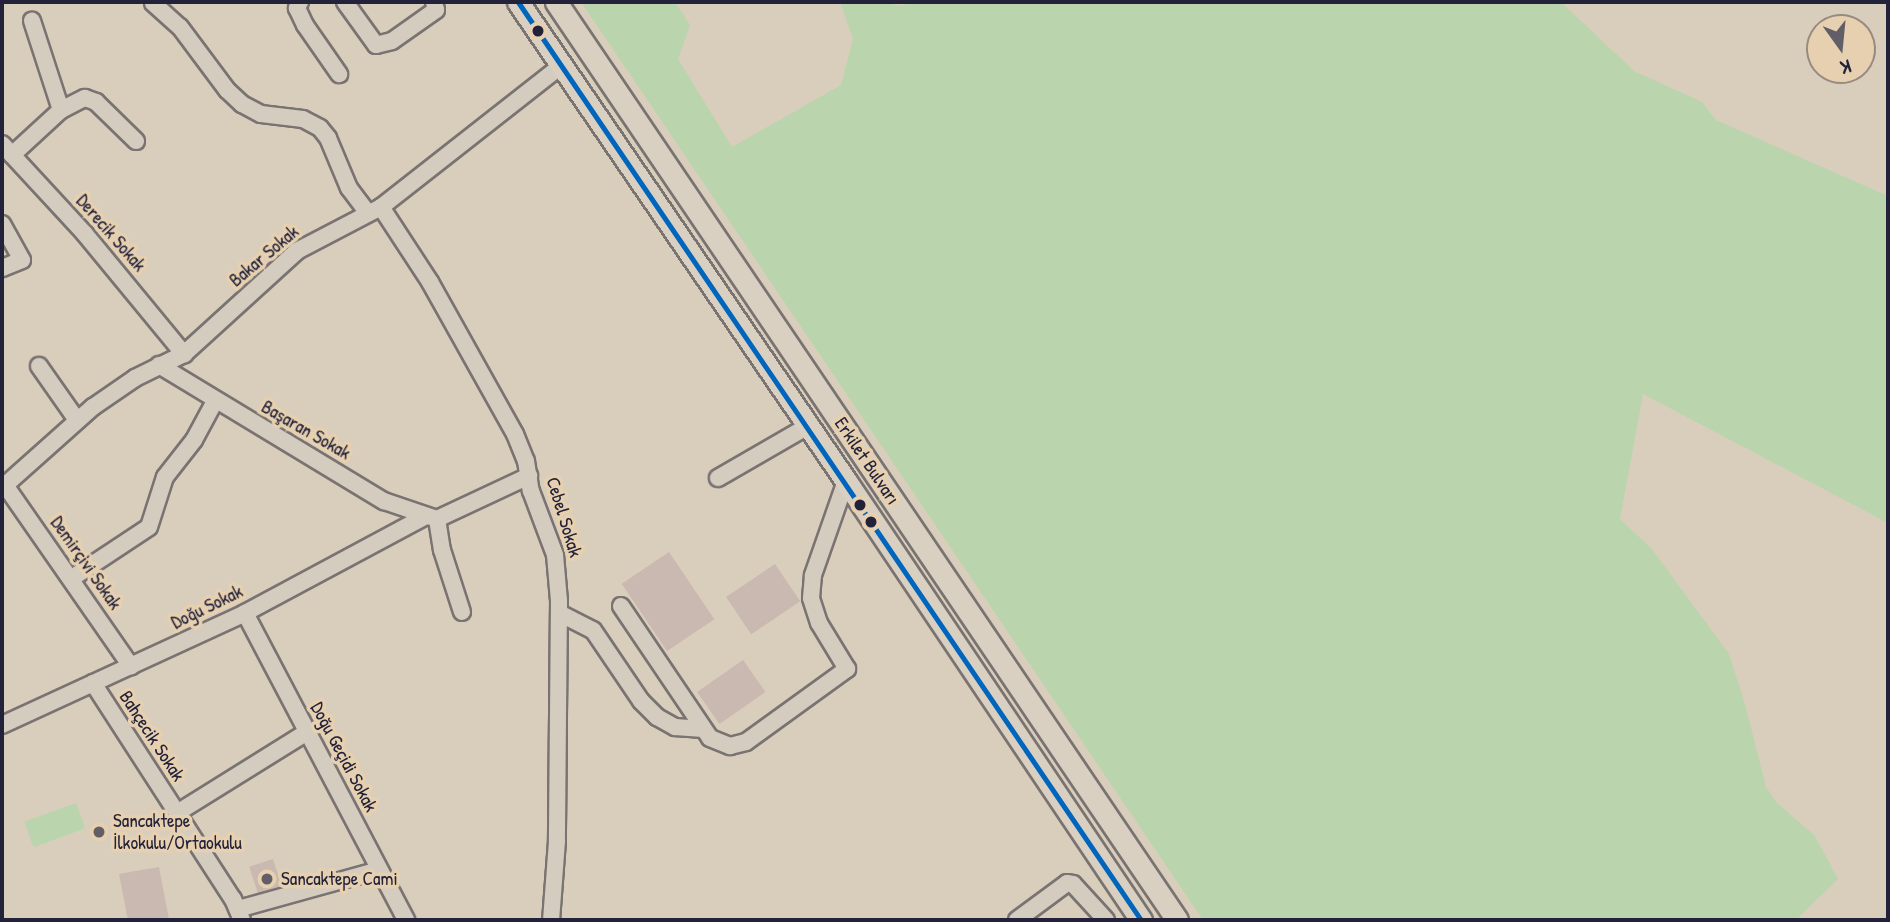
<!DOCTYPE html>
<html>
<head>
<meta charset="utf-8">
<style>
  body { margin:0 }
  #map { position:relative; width:1890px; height:922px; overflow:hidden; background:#d9cdbc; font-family:"Patrick Hand",sans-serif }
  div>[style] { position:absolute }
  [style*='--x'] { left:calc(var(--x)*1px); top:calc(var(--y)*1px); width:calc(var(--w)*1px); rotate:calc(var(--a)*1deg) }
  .green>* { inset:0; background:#bad5ae; transform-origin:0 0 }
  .building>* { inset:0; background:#c9b9b1; transform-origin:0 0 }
  .roads { filter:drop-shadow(2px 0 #797371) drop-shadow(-2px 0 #797371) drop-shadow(0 2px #797371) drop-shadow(0 -2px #797371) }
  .minor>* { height:16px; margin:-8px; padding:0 8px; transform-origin:8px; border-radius:8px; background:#d5ccc0 }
  .major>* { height:21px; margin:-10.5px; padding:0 10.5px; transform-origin:10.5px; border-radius:10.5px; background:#dad0c2 }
  .bus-1>* { height:5px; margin:-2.5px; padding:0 2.5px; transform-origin:2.5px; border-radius:2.5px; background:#0065bd }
  .dots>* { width:19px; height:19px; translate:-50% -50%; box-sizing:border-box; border:4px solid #e6d0af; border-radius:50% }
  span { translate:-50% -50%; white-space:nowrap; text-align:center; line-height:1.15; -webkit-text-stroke:7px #e6d0af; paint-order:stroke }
  .street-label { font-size:19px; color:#22223b }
  .poi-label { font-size:19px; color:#22223b }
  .left { translate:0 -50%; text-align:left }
  .frame { position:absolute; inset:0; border:4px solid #22223b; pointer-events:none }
  .north { position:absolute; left:1806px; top:14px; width:70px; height:70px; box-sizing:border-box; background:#e6d0af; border:2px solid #988a81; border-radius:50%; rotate:165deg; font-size:19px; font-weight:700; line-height:28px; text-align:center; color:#22223b }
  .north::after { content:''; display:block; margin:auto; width:24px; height:32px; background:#625e68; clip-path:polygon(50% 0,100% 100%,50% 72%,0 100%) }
</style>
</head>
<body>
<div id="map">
  <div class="green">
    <i style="clip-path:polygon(581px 2px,675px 2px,690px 25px,678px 59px,732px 147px,841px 85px,853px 39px,840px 2px,884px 2px,900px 6px,915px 2px,1561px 2px,1634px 71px,1702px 102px,1716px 120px,1888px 196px,1888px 523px,1643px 394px,1620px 519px,1652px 549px,1729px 654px,1745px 704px,1766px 787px,1777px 803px,1815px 836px,1838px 879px,1796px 920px,1203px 920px)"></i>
    <i style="left:76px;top:803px;width:27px;height:55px;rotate:70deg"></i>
  </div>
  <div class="building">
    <i style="left:669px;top:552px;width:81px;height:57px;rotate:56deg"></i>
    <i style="left:775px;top:564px;width:45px;height:59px;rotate:56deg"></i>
    <i style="left:743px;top:660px;width:39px;height:56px;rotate:55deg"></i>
    <i style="left:273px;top:859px;width:28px;height:25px;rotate:72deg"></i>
    <i style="clip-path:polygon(159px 867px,169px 920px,128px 920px,119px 874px)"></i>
  </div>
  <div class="roads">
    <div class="minor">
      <i style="--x:300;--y:2;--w:7;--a:117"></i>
      <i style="--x:297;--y:8;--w:19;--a:65"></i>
      <i style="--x:305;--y:25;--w:60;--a:55.2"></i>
      <i style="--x:345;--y:2;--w:53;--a:54.2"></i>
      <i style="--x:376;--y:45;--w:16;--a:-14"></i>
      <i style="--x:392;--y:41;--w:54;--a:-35.2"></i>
      <i style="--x:436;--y:10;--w:8;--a:-104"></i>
      <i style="--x:153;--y:3;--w:36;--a:42"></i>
      <i style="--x:180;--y:27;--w:79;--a:53.3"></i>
      <i style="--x:227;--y:90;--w:21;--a:43"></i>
      <i style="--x:242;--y:104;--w:21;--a:28"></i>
      <i style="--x:261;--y:114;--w:42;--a:6.8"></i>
      <i style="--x:303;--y:119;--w:19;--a:28"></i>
      <i style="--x:320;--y:128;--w:13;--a:51"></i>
      <i style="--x:328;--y:138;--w:54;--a:67.2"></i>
      <i style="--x:349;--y:188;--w:31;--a:53"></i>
      <i style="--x:61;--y:110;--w:27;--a:-27"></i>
      <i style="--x:85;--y:98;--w:12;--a:20"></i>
      <i style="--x:96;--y:102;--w:56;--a:44.3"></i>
      <i style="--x:2;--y:144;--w:122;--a:47.3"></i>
      <i style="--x:85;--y:234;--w:156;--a:50.5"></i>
      <i style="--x:12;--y:155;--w:67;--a:-42.6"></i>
      <i style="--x:61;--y:110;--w:94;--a:-108"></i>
      <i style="--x:381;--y:207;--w:90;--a:56.8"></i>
      <i style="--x:430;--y:282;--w:174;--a:60.8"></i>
      <i style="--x:515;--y:434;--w:29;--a:68"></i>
      <i style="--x:526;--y:461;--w:30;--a:81"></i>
      <i style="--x:531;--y:491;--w:68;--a:69.4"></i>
      <i style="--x:555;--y:555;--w:46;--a:85"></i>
      <i style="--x:559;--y:601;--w:240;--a:90.5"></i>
      <i style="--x:557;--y:841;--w:79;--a:94.3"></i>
      <i style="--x:2;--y:224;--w:41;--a:60.9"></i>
      <i style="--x:22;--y:260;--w:22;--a:158"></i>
      <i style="--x:159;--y:365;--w:263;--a:31.2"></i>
      <i style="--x:384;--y:501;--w:56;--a:18.8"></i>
      <i style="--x:39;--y:366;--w:66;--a:54.9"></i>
      <i style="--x:718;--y:478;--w:104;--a:-30"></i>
      <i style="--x:5;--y:485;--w:221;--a:55.2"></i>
      <i style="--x:2;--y:488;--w:122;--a:-41.7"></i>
      <i style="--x:93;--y:407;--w:51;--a:-34.6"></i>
      <i style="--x:135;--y:378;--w:55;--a:-26.1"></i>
      <i style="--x:184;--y:354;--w:153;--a:-42.3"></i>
      <i style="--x:297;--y:251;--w:95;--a:-27.6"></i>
      <i style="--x:381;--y:207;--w:229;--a:-38.1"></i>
      <i style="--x:437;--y:519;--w:102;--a:-25.1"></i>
      <i style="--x:437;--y:519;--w:31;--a:81"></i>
      <i style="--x:442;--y:550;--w:65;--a:72.1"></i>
      <i style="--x:72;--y:578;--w:92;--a:-33.5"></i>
      <i style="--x:149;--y:527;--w:52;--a:-72.3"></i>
      <i style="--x:165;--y:477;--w:47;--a:-51.9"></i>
      <i style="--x:194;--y:440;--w:44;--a:-61.7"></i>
      <i style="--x:621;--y:606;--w:159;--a:56"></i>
      <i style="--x:710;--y:738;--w:22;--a:22"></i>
      <i style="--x:730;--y:746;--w:16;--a:-14"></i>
      <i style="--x:746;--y:742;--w:125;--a:-35.9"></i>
      <i style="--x:847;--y:669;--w:54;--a:-121.3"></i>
      <i style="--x:819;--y:623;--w:26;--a:-108"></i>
      <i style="--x:811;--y:598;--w:23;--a:-85"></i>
      <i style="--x:813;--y:575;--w:100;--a:-70.7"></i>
      <i style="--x:245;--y:613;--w:347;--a:62.3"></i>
      <i style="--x:559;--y:613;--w:38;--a:27"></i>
      <i style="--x:593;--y:630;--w:86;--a:55.9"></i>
      <i style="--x:641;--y:701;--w:23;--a:45"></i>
      <i style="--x:657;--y:717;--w:21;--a:29"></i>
      <i style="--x:675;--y:727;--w:28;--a:4"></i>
      <i style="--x:93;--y:683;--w:257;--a:57.1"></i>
      <i style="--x:233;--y:899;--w:23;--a:67"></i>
      <i style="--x:2;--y:725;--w:268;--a:-24.7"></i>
      <i style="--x:245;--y:613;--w:205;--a:-28.2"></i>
      <i style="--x:177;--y:813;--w:153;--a:-31.9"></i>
      <i style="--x:238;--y:909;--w:146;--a:-15.5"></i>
      <i style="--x:1017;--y:920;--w:62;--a:-36.5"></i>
      <i style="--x:1067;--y:883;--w:6;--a:9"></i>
      <i style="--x:1073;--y:884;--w:49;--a:47.5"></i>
    </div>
    <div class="major">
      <i style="--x:518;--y:2;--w:581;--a:55.6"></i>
      <i style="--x:846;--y:481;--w:529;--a:56.1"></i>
      <i style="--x:556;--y:2;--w:1108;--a:55.92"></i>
    </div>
  </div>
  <div class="bus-1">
    <i style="--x:518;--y:2;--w:1109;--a:55.84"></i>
  </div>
  <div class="dots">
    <i style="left:538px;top:31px;background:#22223b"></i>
    <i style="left:860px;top:505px;background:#22223b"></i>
    <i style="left:871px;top:522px;background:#22223b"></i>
    <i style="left:99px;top:832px;background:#625e68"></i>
    <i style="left:267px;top:879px;background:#625e68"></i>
  </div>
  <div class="street-label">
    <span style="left:111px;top:233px;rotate:49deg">Derecik Sokak</span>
    <span style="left:264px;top:256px;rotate:-40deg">Bakar Sokak</span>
    <span style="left:306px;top:430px;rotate:30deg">Başaran Sokak</span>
    <span style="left:867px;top:461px;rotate:56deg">Erkilet Bulvarı</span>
    <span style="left:564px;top:517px;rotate:73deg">Cebel Sokak</span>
    <span style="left:86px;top:563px;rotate:55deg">Demirçivi Sokak</span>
    <span style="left:207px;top:607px;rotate:-26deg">Doğu Sokak</span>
    <span style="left:152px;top:736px;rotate:57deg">Bahçecik Sokak</span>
    <span style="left:344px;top:757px;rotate:62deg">Doğu Geçidi Sokak</span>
  </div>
  <div class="poi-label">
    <span class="left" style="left:113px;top:832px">Sancaktepe<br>İlkokulu/Ortaokulu</span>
    <span class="left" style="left:281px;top:879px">Sancaktepe Cami</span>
  </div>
  <div class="frame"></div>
  <div class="north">K</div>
</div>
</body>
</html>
